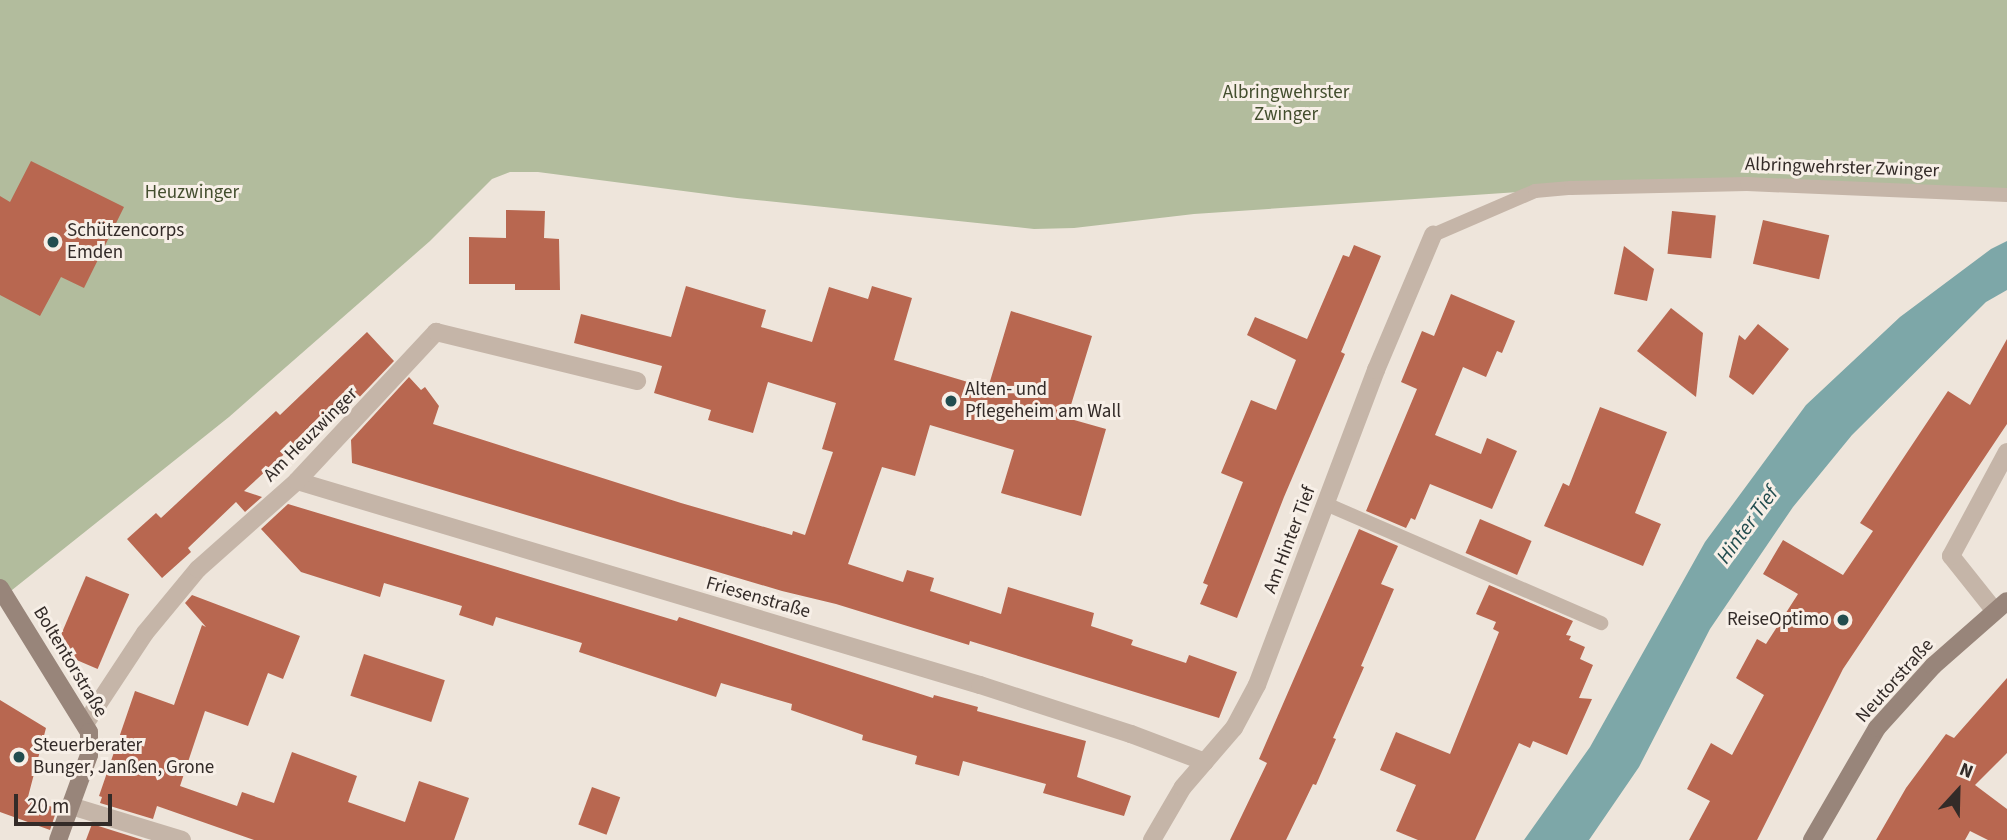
<!DOCTYPE html>
<html>
<head>
<meta charset="utf-8">
<style>
  body { margin:0 }
  #map { position:relative; width:2007px; height:840px; overflow:hidden; background:#eee5db; font-family:"Source Sans 3",sans-serif }
  div>[style] { position:absolute }
  [style*='--x'] { left:calc(var(--x)*1px); top:calc(var(--y)*1px); width:calc(var(--w)*1px); rotate:calc(var(--a)*1deg) }
  .green>* { inset:0; background:#b2bc9d }
  .water>* { inset:0; background:#7da7a8 }
  .building>* { inset:0; background:#b86750; transform-origin:0 0 }
  .lane>* { height:14px; margin:-7px; padding:0 7px; transform-origin:7px; border-radius:7px; background:#c5b5a8 }
  .street>* { height:18px; margin:-9px; padding:0 9px; transform-origin:9px; border-radius:9px; background:#c5b5a8 }
  .secondary>* { height:18px; margin:-9px; padding:0 9px; transform-origin:9px; border-radius:9px; background:#98857a }
  .dots>* { width:19px; height:19px; translate:-50% -50%; box-sizing:border-box; border:4px solid #f7efe7; border-radius:50% }
  span { translate:-50% -50%; white-space:nowrap; text-align:center; line-height:1.15; -webkit-text-stroke:6px #f7efe7; paint-order:stroke }
  .park-label { font-size:19px; color:#434e2e }
  .street-label { font-size:19px; color:#332b28 }
  .poi-label { font-size:19px; color:#332b28 }
  .left { translate:0 -50%; text-align:left }
  .right { translate:-100% -50%; text-align:right }
  .water-label { font-size:21px; color:#224d4f; font-style:italic }
  .north { position:absolute; left:1923px; top:756px; width:70px; height:70px; -webkit-text-stroke:5px #f7efe7; paint-order:stroke; rotate:22deg; font-size:19px; font-weight:700; line-height:28px; text-align:center; color:#332b28 }
  .north::after { content:''; display:block; margin:auto; width:24px; height:32px; background:#332b28; clip-path:polygon(50% 0,100% 100%,50% 72%,0 100%) }
  .scale { position:absolute; left:14px; top:794px; width:98px; height:32px; box-sizing:border-box; border:4px solid #332b28; border-top:0; padding-left:9px; font-size:21px; line-height:24px; white-space:nowrap; color:#332b28; -webkit-text-stroke:5px #f7efe7; paint-order:stroke }
</style>
</head>
<body>
<div id="map">
  <div class="green">
    <i style="clip-path:polygon(0 0,2007px 0,2007px 195px,1928px 190px,1535px 191px,1194px 214px,1074px 228px,1034px 229px,737px 198px,538px 172px,510px 172px,492px 179px,430px 241px,229px 417px,7px 594px,0 583px)"></i>
  </div>
  <div class="water">
    <i style="clip-path:polygon(2007px 241px,2007px 290px,1986px 302px,1852px 435px,1793px 507px,1710px 629px,1639px 767px,1589px 840px,1524px 840px,1590px 747px,1705px 542px,1806px 405px,1900px 317px,1991px 249px)"></i>
  </div>
  <div class="building">
    <i style="clip-path:polygon(31px 161px,124px 207px,84px 288px,61px 277px,40px 316px,0 295px,0 196px,10px 202px)"></i>
    <i style="clip-path:polygon(506px 210px,545px 211px,544px 238px,559px 239px,560px 290px,515px 290px,515px 284px,469px 284px,469px 237px,506px 238px)"></i>
    <i style="left:1672px;top:211px;width:44px;height:43px;rotate:6deg"></i>
    <i style="left:1763px;top:220px;width:68px;height:45px;rotate:13deg"></i>
    <i style="clip-path:polygon(1354px 245px,1381px 256px,1341px 352px,1345px 354px,1284px 497px,1237px 618px,1200px 604px,1208px 585px,1203px 583px,1243px 482px,1221px 473px,1251px 400px,1276px 410px,1296px 360px,1247px 335px,1255px 317px,1307px 339px,1343px 255px,1349px 257px)"></i>
    <i style="clip-path:polygon(1624px 246px,1654px 269px,1647px 301px,1614px 294px)"></i>
    <i style="clip-path:polygon(686px 286px,766px 310px,761px 327px,812px 342px,829px 287px,868px 299px,872px 286px,912px 298px,894px 360px,988px 388px,1011px 311px,1092px 336px,1067px 418px,1106px 429px,1081px 516px,1001px 493px,1014px 450px,930px 425px,915px 476px,882px 467px,848px 564px,903px 582px,907px 570px,934px 578px,930px 591px,1001px 614px,1008px 587px,1094px 613px,1091px 626px,1133px 640px,1131px 645px,1186px 663px,1189px 655px,1237px 672px,1219px 718px,970px 641px,969px 645px,836px 604px,782px 591px,352px 463px,351px 440px,409px 377px,421px 390px,425px 387px,439px 406px,433px 424px,681px 503px,792px 535px,793px 531px,805px 535px,833px 452px,822px 449px,836px 403px,768px 382px,753px 433px,708px 420px,711px 410px,654px 393px,662px 366px,574px 343px,581px 314px,671px 337px)"></i>
    <i style="clip-path:polygon(1451px 294px,1515px 321px,1502px 353px,1497px 351px,1486px 377px,1463px 367px,1435px 435px,1481px 454px,1487px 438px,1517px 451px,1492px 509px,1430px 484px,1415px 520px,1411px 518px,1406px 528px,1366px 511px,1417px 389px,1401px 382px,1422px 331px,1434px 336px)"></i>
    <i style="clip-path:polygon(1671px 308px,1703px 333px,1696px 397px,1637px 351px)"></i>
    <i style="clip-path:polygon(1758px 324px,1789px 349px,1753px 395px,1729px 377px,1739px 335px,1745px 340px)"></i>
    <i style="clip-path:polygon(367px 332px,394px 361px,350px 407px,350px 394px,244px 491px,262px 497px,245px 512px,236px 502px,188px 548px,191px 552px,162px 578px,127px 539px,156px 513px,161px 518px,276px 411px,280px 415px)"></i>
    <i style="clip-path:polygon(2007px 339px,2007px 424px,1843px 669px,1757px 840px,1689px 840px,1710px 801px,1687px 789px,1711px 743px,1732px 755px,1764px 695px,1736px 678px,1757px 639px,1766px 644px,1798px 594px,1763px 574px,1783px 540px,1843px 575px,1873px 531px,1860px 523px,1948px 391px,1970px 405px)"></i>
    <i style="clip-path:polygon(1600px 407px,1667px 432px,1635px 513px,1661px 524px,1643px 566px,1544px 526px,1563px 483px,1569px 486px)"></i>
    <i style="clip-path:polygon(288px 504px,677px 621px,679px 617px,933px 698px,934px 695px,978px 707px,977px 711px,1086px 741px,1077px 777px,1131px 796px,1124px 816px,1043px 793px,1046px 784px,963px 761px,959px 776px,915px 764px,917px 756px,862px 740px,863px 735px,791px 710px,792px 704px,721px 683px,716px 697px,579px 652px,582px 643px,496px 617px,493px 626px,459px 615px,462px 606px,425px 595px,384px 583px,380px 597px,301px 572px,261px 529px)"></i>
    <i style="left:1480px;top:519px;width:56px;height:37px;rotate:23deg"></i>
    <i style="clip-path:polygon(1359px 529px,1398px 546px,1381px 584px,1394px 589px,1361px 666px,1364px 667px,1333px 738px,1336px 739px,1316px 785px,1313px 784px,1286px 840px,1230px 840px,1267px 763px,1259px 759px)"></i>
    <i style="left:86px;top:576px;width:47px;height:81px;rotate:23deg"></i>
    <i style="clip-path:polygon(1489px 585px,1573px 621px,1566px 635px,1571px 636px,1569px 640px,1585px 647px,1580px 659px,1593px 665px,1579px 698px,1592px 699px,1567px 755px,1533px 741px,1530px 748px,1519px 743px,1475px 840px,1418px 840px,1396px 831px,1416px 785px,1380px 770px,1396px 732px,1450px 754px,1499px 632px,1493px 629px,1496px 622px,1476px 614px)"></i>
    <i style="clip-path:polygon(192px 595px,300px 636px,283px 679px,268px 673px,248px 726px,205px 711px,180px 786px,237px 806px,242px 792px,274px 803px,292px 752px,357px 776px,348px 802px,405px 822px,419px 781px,469px 798px,454px 840px,254px 840px,157px 806px,153px 819px,100px 803px,102px 797px,99px 796px,135px 691px,174px 705px,202px 625px,206px 627px,185px 603px)"></i>
    <i style="left:364px;top:654px;width:85px;height:44px;rotate:18deg"></i>
    <i style="clip-path:polygon(2007px 678px,2007px 753px,1975px 785px,2007px 809px,2007px 840px,1988px 840px,1970px 831px,1965px 840px,1876px 840px,1906px 788px,1946px 734px,1954px 738px)"></i>
    <i style="clip-path:polygon(0 700px,46px 728px,28px 797px,57px 809px,50px 830px,0 812px)"></i>
    <i style="left:592px;top:787px;width:30px;height:40px;rotate:20deg"></i>
    <i style="clip-path:polygon(92px 824px,143px 840px,86px 840px)"></i>
  </div>
  <div class="lane">
    <i style="--x:1433;--y:235;--w:111;--a:-23.3"></i>
    <i style="--x:1535;--y:191;--w:36;--a:-5"></i>
    <i style="--x:1571;--y:188;--w:176;--a:-1.3"></i>
    <i style="--x:1747;--y:184;--w:260;--a:2.4"></i>
    <i style="--x:1326;--y:504;--w:300;--a:23.4"></i>
  </div>
  <div class="street">
    <i style="--x:297;--y:481;--w:713;--a:16.63"></i>
    <i style="--x:980;--y:685;--w:159;--a:18"></i>
    <i style="--x:1131;--y:734;--w:79;--a:20.7"></i>
    <i style="--x:1994;--y:610;--w:69;--a:-128.5"></i>
    <i style="--x:1951;--y:556;--w:118;--a:-61.7"></i>
    <i style="--x:85;--y:724;--w:109;--a:-56.6"></i>
    <i style="--x:145;--y:633;--w:83;--a:-50.4"></i>
    <i style="--x:198;--y:569;--w:132;--a:-41.6"></i>
    <i style="--x:297;--y:481;--w:204;--a:-47"></i>
    <i style="--x:436;--y:332;--w:207;--a:13.7"></i>
    <i style="--x:71;--y:806;--w:116;--a:17"></i>
    <i style="--x:1152;--y:840;--w:61;--a:-59.7"></i>
    <i style="--x:1183;--y:787;--w:78;--a:-49.2"></i>
    <i style="--x:1234;--y:728;--w:49;--a:-61.9"></i>
    <i style="--x:1257;--y:685;--w:337;--a:-69.3"></i>
    <i style="--x:1376;--y:370;--w:147;--a:-67.1"></i>
  </div>
  <div class="secondary">
    <i style="--x:0;--y:588;--w:169;--a:58.3"></i>
    <i style="--x:89;--y:732;--w:23;--a:90"></i>
    <i style="--x:89;--y:755;--w:90;--a:110"></i>
    <i style="--x:1812;--y:840;--w:129;--a:-59.9"></i>
    <i style="--x:1877;--y:728;--w:84;--a:-47.9"></i>
    <i style="--x:1933;--y:666;--w:98;--a:-41.3"></i>
  </div>
  <div class="dots">
    <i style="left:53px;top:242px;background:#224d4f"></i>
    <i style="left:951px;top:401px;background:#224d4f"></i>
    <i style="left:1843px;top:620px;background:#224d4f"></i>
    <i style="left:19px;top:757px;background:#224d4f"></i>
  </div>
  <div class="park-label">
    <span style="left:1286px;top:104px">Albringwehrster<br>Zwinger</span>
    <span style="left:192px;top:193px">Heuzwinger</span>
  </div>
  <div class="street-label">
    <span style="left:1842px;top:168px;rotate:2deg">Albringwehrster Zwinger</span>
    <span style="left:311px;top:435px;rotate:-45deg">Am Heuzwinger</span>
    <span style="left:1290px;top:540px;rotate:-69deg">Am Hinter Tief</span>
    <span style="left:758px;top:598px;rotate:16deg">Friesenstraße</span>
    <span style="left:70px;top:662px;rotate:59deg">Boltentorstraße</span>
    <span style="left:1895px;top:681px;rotate:-48deg">Neutorstraße</span>
  </div>
  <div class="poi-label">
    <span class="left" style="left:67px;top:242px">Schützencorps<br>Emden</span>
    <span class="left" style="left:965px;top:401px">Alten- und<br>Pflegeheim am Wall</span>
    <span class="right" style="left:1829px;top:620px">ReiseOptimo</span>
    <span class="left" style="left:33px;top:757px">Steuerberater<br>Bunger, Janßen, Grone</span>
  </div>
  <div class="water-label">
    <span style="left:1747px;top:525px;rotate:-54deg">Hinter Tief</span>
  </div>
  <div class="north">N</div>
  <div class="scale">20 m</div>
</div>
</body>
</html>
